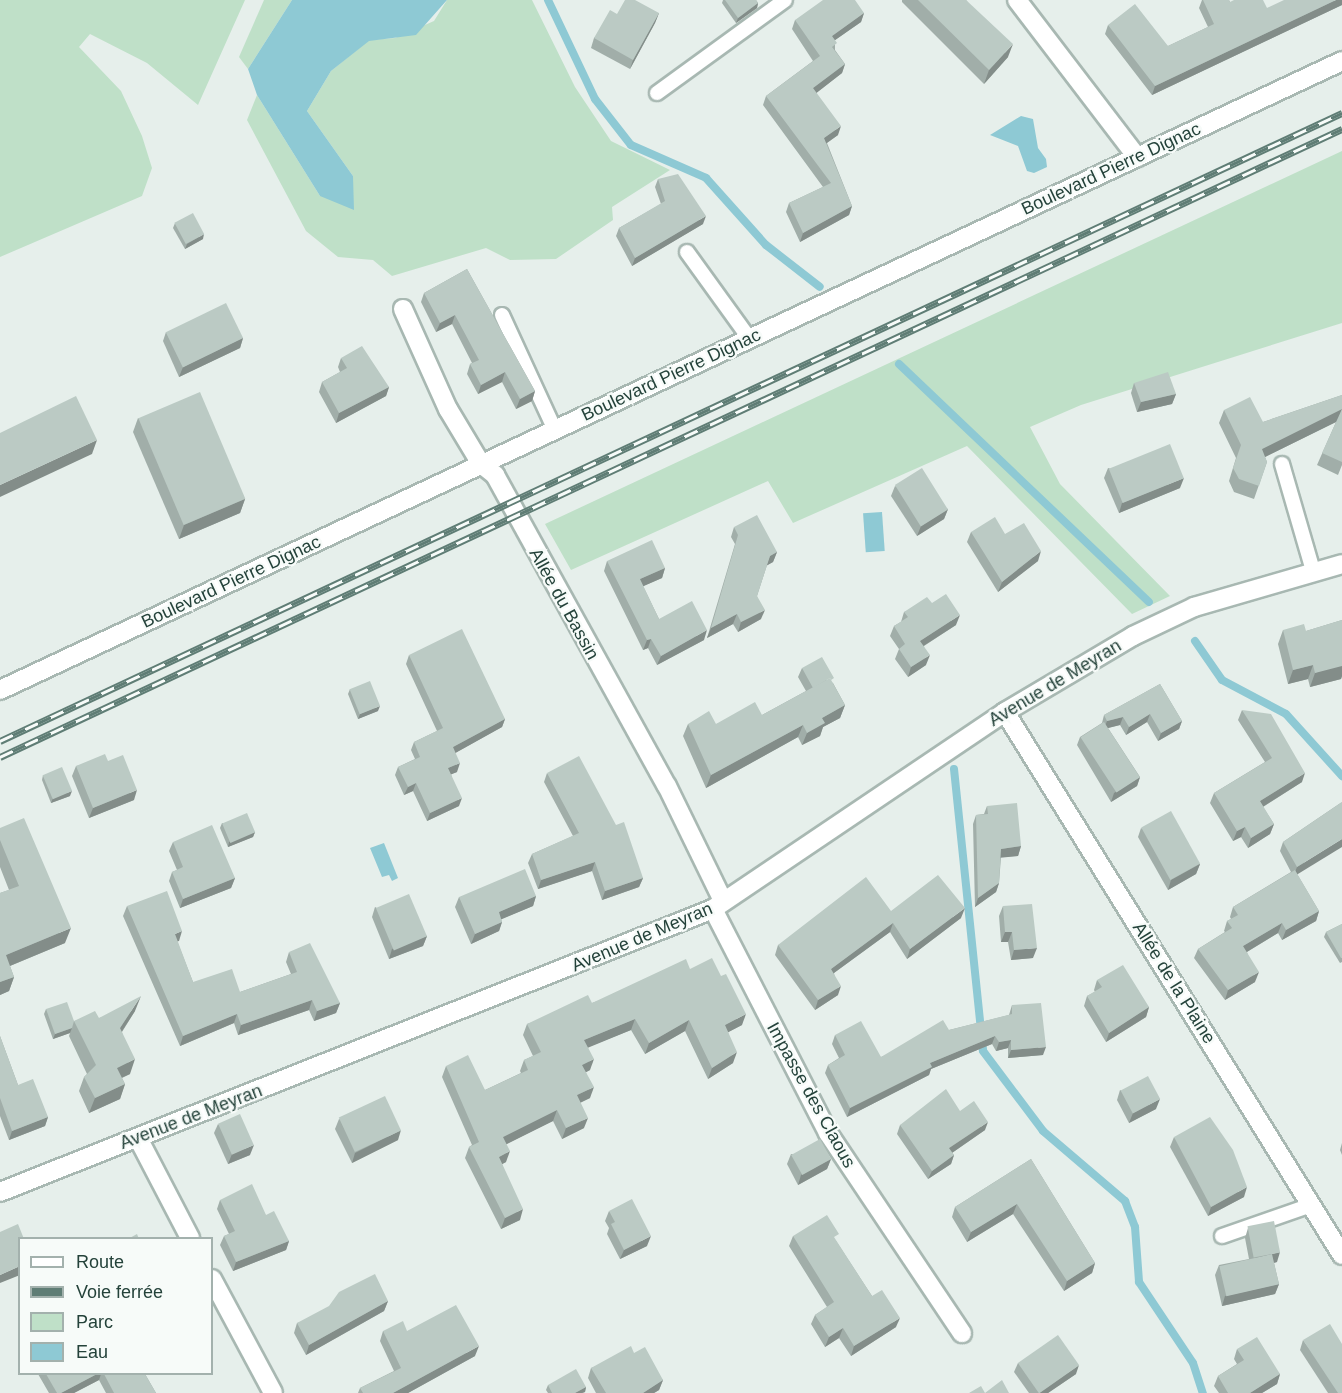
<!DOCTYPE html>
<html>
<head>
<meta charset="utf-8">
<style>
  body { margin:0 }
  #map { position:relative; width:1342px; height:1393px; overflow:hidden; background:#e6efeb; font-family:Helvetica,sans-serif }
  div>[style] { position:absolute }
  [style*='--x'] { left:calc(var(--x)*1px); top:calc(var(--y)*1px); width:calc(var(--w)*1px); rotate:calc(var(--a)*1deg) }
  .green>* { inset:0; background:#bfe0c8 }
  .water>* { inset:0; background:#8ec9d4; transform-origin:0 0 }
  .stream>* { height:8px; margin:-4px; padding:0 4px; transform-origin:4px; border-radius:4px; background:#8ec9d4 }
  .roads { filter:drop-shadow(2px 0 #a8b8b2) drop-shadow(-2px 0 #a8b8b2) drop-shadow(0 2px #a8b8b2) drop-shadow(0 -2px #a8b8b2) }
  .service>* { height:14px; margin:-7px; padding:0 7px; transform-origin:7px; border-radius:7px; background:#fff }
  .minor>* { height:18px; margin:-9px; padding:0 9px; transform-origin:9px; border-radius:9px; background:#fff }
  .rail>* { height:7px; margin-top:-3.5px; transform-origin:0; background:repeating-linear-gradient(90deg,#f7fbf9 0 14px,#5f7d75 0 28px); box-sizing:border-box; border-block:2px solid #5f7d75 }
  .wall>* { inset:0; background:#a1aea9 }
  .shaded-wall>* { inset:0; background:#838d89 }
  .building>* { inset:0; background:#bbcac4; transform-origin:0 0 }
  span { translate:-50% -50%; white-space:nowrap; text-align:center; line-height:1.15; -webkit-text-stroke:4.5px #f7fbf9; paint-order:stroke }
  .street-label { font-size:18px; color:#24423a }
  .legend { position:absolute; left:18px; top:1237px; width:195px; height:138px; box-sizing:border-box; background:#f7fbf9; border:2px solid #a3b1ad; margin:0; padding:8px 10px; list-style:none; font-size:18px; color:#24423a }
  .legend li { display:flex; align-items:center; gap:12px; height:30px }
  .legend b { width:30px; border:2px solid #a3b1ad }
</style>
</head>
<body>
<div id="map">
  <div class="green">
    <i style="clip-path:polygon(0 0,245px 0,198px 105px,147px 63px,90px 34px,79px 47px,121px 91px,142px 136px,152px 168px,142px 196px,0 257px)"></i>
    <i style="clip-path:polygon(264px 0,292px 0,248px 69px,239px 57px)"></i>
    <i style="clip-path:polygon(447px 0,532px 0,575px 87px,611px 141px,670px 170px,612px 207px,613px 220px,556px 259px,510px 260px,486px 248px,392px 276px,373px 260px,338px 257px,306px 231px,247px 120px,257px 95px,320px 196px,353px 176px,307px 111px,331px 71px,369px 40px,395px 38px,434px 21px)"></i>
    <i style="clip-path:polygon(1342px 151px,1342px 323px,1081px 405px,1030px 427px,1060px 484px,1170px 596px,1132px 614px,967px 446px,793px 523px,768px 481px,571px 570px,545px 524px)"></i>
  </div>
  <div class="water">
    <i style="clip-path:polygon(292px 0,447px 0,416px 35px,369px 41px,331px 71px,307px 111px,353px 176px,354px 210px,320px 196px,257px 95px,248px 69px)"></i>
    <i style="clip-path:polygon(1021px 116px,1033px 119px,1038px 148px,1046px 159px,1047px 167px,1034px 173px,1027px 171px,1018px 146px,990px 135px)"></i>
    <i style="left:882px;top:512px;width:39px;height:19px;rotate:86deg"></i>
    <i style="clip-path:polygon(384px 843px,398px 878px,392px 881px,389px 875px,382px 877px,370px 848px)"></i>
  </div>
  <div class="stream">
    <i style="--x:548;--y:0;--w:110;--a:64.6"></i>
    <i style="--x:595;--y:99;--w:58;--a:52"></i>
    <i style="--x:631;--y:145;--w:82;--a:23.7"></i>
    <i style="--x:706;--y:178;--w:90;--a:48.2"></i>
    <i style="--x:766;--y:245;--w:68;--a:37.9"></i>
    <i style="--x:899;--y:364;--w:345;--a:43.6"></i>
    <i style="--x:1195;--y:641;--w:47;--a:55.3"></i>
    <i style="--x:1222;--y:680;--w:72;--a:28"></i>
    <i style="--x:1286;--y:714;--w:84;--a:47.9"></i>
    <i style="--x:954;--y:769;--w:283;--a:84.1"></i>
    <i style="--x:983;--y:1051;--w:100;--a:53.1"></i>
    <i style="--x:1043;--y:1131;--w:108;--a:40.5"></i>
    <i style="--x:1125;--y:1201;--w:28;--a:69"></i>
    <i style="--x:1135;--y:1227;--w:55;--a:85.8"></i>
    <i style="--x:1139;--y:1282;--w:97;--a:56.3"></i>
    <i style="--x:1193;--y:1363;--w:32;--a:72"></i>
  </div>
  <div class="roads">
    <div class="service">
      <i style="--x:657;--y:93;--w:158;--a:-36"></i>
      <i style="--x:687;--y:252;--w:106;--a:54.2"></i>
      <i style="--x:502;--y:315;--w:127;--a:65.3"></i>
      <i style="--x:1282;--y:464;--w:111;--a:73.8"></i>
      <i style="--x:1222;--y:1236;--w:94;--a:-19.2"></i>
    </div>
    <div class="minor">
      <i style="--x:1017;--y:0;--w:198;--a:52.6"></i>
      <i style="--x:403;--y:309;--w:110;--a:65.8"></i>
      <i style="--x:448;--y:409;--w:64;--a:59"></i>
      <i style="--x:481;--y:464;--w:18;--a:38"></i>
      <i style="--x:495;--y:475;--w:355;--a:61.1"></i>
      <i style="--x:667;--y:786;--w:128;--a:64"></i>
      <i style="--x:0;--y:690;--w:1482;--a:-25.11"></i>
      <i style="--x:1005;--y:712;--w:639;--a:58.18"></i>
      <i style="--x:713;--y:909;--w:252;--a:62.8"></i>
      <i style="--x:828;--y:1133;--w:241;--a:56.2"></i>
      <i style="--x:138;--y:1138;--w:113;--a:62.5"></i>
      <i style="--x:0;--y:1192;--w:767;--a:-21.65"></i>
      <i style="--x:713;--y:909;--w:352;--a:-34"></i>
      <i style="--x:1005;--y:712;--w:149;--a:-30.7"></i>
      <i style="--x:1133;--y:636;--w:68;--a:-25.4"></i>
      <i style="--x:1194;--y:607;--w:154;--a:-16.2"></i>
      <i style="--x:212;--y:1279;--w:129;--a:61.8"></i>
    </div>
  </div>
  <div class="rail">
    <i style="--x:0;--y:741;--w:1482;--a:-25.08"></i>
    <i style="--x:0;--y:757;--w:1482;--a:-25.08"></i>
  </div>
  <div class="wall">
    <i style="clip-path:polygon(723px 0,756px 0,758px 3px,757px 8px,736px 23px,722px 3px)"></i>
    <i style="clip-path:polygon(902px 0,966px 0,1008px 57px,984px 84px,902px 2px)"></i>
    <i style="clip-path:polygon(1202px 0,1229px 0,1230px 2px,1267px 8px,1342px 0,1342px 5px,1152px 95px,1105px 34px,1108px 25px,1168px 46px,1208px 27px,1199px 8px)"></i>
    <i style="clip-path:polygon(659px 13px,655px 23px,630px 69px,591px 48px,594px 38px,617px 14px)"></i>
    <i style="clip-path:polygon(864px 13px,861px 22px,835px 40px,835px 50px,845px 64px,842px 73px,816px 93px,838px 135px,827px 143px,852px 206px,849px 215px,800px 242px,786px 212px,789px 203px,823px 187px,763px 105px,766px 96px,813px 61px,792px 29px,795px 20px)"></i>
    <i style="clip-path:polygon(658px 179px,703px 224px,632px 266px,616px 236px,619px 228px,661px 204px,655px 187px)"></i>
    <i style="clip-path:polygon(175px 223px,203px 239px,185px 249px,173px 228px)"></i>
    <i style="clip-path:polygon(467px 269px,535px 391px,532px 401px,516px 409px,502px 382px,478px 394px,467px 374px,470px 364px,472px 363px,452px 324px,436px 332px,421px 302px,424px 293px)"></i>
    <i style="clip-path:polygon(166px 332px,243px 338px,240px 348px,179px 377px,163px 341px)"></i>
    <i style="clip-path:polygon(341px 358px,389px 387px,386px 396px,336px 423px,319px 392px,322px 382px,340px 372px,338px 367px)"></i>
    <i style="clip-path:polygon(1134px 383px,1176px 394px,1172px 404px,1137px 412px,1131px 393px)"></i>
    <i style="clip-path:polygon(1342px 395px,1342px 465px,1338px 475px,1317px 465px,1336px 422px,1265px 457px,1267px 462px,1254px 499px,1234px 492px,1229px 481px,1236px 458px,1219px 423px,1224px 410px,1263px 422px)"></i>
    <i style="clip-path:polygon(138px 418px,245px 499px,240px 513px,179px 539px,133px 432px)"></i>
    <i style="clip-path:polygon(1108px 468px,1180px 488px,1119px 513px,1104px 478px)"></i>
    <i style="clip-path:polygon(895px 486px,948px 509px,944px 519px,917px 536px,891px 496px)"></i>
    <i style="clip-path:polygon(734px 527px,777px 552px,773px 562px,767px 565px,757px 596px,761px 619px,738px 632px,733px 624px,707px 638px,735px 544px,731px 537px)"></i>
    <i style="clip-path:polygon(971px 532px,1005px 534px,1038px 561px,998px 592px,967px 542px)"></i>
    <i style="clip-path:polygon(607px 561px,665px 568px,662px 578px,643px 586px,659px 619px,704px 640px,657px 665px,648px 648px,643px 650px,604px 571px)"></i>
    <i style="clip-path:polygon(932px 603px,956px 625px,924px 646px,926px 665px,908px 677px,895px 659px,899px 649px,890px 636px,894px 626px,901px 622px,904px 612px)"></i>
    <i style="clip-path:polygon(1342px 620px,1342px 676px,1341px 679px,1310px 687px,1308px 679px,1288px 684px,1278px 644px,1283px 630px,1306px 631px)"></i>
    <i style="clip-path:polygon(409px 655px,505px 719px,502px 727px,455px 753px,457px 772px,451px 774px,459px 806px,427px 821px,413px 791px,404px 795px,395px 775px,398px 767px,415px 759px,411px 750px,414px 742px,437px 731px,406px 664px)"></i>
    <i style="clip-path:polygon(802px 668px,833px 683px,845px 705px,840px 718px,823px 727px,820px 736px,802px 745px,798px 737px,706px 788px,683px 736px,688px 724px,716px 724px,762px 715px,806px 691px,798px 677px)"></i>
    <i style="clip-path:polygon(1160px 684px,1182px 721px,1179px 729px,1158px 741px,1147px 722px,1126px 735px,1120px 725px,1108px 728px,1140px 777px,1137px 786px,1111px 802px,1077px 745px,1080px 737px,1102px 723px,1104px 715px)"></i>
    <i style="clip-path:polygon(350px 689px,378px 711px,358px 719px,348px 694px)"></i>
    <i style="clip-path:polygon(1242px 710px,1302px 782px,1263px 807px,1274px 824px,1270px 834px,1248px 848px,1241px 837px,1233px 841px,1210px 803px,1214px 793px,1265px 762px,1238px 720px)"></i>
    <i style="clip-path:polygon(108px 761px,134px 800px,89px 818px,72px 776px,76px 766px)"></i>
    <i style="clip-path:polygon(547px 773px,643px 878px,639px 887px,602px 900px,592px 871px,538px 889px,528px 863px,532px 854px,573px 836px,544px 782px)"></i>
    <i style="clip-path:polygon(43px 775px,70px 796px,51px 803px,42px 780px)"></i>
    <i style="clip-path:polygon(1342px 802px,1297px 874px,1319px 911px,1316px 921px,1282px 940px,1278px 933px,1247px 952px,1255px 982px,1225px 1000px,1194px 958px,1198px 949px,1225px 932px,1224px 931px,1227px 921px,1231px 919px,1230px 917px,1233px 907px,1291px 872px,1280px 851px,1283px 842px)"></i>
    <i style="clip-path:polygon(987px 806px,1021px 846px,1018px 856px,1001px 857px,999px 883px,996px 892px,975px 907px,973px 824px,976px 815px,984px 814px)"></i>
    <i style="clip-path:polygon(222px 823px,255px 832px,253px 837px,228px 847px,220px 828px)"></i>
    <i style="clip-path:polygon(0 828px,65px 943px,10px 966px,14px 977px,9px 991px,0 995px,0 893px,9px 890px,0 867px)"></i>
    <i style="clip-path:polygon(1141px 828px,1200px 864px,1196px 874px,1168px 890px,1138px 837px)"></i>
    <i style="clip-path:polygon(173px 842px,235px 878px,231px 888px,180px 908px,169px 881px,172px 872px,177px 870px,169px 851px)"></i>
    <i style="clip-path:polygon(536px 896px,533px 906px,501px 919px,502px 922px,499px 931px,471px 944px,455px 907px,459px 897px)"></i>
    <i style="clip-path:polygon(127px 906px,179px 941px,177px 941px,193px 982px,240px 992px,291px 974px,286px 962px,289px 952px,340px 1003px,336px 1013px,314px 1021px,309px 1010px,238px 1035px,234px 1023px,180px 1046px,123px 916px)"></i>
    <i style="clip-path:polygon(1003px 906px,1033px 958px,1011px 960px,1008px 942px,1001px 942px,999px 916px)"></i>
    <i style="clip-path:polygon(375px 907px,427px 936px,423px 946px,389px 959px,372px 917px)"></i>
    <i style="clip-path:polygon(891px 911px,961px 918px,907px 959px,890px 932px,834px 973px,838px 995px,815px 1010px,775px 955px,778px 945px)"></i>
    <i style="clip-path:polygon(1342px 924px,1342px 962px,1340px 963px,1324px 937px,1326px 932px)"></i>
    <i style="clip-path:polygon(690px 969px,742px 1025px,728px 1032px,733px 1063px,708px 1079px,685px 1031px,645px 1054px,631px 1030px,588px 1047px,590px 1070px,586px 1072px,590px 1098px,580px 1103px,584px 1128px,562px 1139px,553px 1121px,506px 1144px,506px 1162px,502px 1164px,520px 1220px,501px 1229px,465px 1158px,469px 1147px,472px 1145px,442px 1077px,446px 1066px,485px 1090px,521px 1073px,520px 1071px,524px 1060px,533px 1056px,523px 1035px,527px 1024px,592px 1003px)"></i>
    <i style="clip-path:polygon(1097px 980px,1149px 1007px,1146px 1017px,1106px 1042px,1084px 1006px,1087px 996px,1095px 992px,1094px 990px)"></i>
    <i style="clip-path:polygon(1012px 1005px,1043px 1055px,1008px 1058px,1008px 1048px,996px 1051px,992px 1044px,931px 1069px,929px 1075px,847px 1117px,825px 1073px,828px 1065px,839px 1058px,832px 1044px,835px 1035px,881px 1057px,949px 1030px,1009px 1015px)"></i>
    <i style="clip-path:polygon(46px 1009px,74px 1021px,99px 1018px,135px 1011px,122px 1032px,130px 1074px,122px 1078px,125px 1084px,120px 1099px,89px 1113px,79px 1091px,84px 1077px,87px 1074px,69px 1036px,70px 1033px,53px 1039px,44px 1014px)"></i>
    <i style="clip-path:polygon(0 1036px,18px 1085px,48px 1117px,45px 1126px,9px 1140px,0 1116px)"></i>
    <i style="clip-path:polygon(1120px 1090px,1156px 1109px,1129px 1123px,1117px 1100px)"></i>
    <i style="clip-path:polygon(960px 1111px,985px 1130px,952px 1153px,954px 1155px,951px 1164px,928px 1179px,897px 1134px,900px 1125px)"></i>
    <i style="clip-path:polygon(339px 1119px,398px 1140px,352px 1163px,335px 1129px)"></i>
    <i style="clip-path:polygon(218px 1124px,250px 1155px,228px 1164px,214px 1133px)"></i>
    <i style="clip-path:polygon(1174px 1137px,1244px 1197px,1208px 1216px,1170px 1147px)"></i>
    <i style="clip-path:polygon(1342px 1143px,1342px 1155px,1340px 1150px)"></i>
    <i style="clip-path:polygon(791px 1154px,831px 1159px,827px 1169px,798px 1185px,787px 1164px)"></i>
    <i style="clip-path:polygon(1031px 1159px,1095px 1263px,1092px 1273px,1064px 1291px,1013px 1214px,967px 1242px,952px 1217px,955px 1207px)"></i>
    <i style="clip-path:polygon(220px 1200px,266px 1215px,289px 1241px,286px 1250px,233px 1271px,220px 1245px,224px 1236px,229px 1234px,217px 1209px)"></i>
    <i style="clip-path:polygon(609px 1211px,647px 1246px,620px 1259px,607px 1234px,609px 1228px,605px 1221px)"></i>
    <i style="clip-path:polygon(1248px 1228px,1277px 1262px,1274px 1263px,1279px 1284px,1275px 1294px,1222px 1306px,1215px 1275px,1219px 1265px,1249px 1259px,1245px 1238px)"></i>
    <i style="clip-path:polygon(793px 1236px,836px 1241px,872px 1296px,896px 1327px,851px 1356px,839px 1338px,825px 1347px,811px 1324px,815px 1315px,827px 1307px,789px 1246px)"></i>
    <i style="clip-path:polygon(388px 1301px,384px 1311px,306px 1355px,294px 1333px,297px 1323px)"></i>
    <i style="clip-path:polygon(383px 1331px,407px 1331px,475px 1356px,408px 1393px,358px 1393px,360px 1388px,394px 1371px,380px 1341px)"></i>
    <i style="clip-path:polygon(1303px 1340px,1342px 1393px,1328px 1393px,1300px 1350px)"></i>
    <i style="clip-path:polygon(1237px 1349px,1280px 1374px,1277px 1384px,1262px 1393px,1219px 1393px,1214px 1386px,1218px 1376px,1237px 1364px,1234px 1359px)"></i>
    <i style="clip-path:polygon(634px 1353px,663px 1380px,659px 1390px,654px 1393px,596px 1393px,588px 1378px,591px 1368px)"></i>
    <i style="clip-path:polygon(1018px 1363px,1076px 1374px,1048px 1393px,1029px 1393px,1014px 1372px)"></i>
    <i style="clip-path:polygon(38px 1374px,145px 1374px,156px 1393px,106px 1393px,99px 1380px,74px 1393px,49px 1393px)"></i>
    <i style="clip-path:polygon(548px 1385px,586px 1387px,585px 1392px,582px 1393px,548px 1393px,546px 1390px)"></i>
  </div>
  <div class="shaded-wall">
    <i style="clip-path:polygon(1336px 0,1342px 0,1342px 5px,1152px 95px,1155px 86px)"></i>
    <i style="clip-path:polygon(758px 3px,757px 8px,736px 23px,738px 18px)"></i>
    <i style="clip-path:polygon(659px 13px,655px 23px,630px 69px,633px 60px)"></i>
    <i style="clip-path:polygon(864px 13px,861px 22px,828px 45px,832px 36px)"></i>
    <i style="clip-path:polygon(1013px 44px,1008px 57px,984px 84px,989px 70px)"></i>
    <i style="clip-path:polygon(845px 64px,842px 73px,810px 98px,813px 88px)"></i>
    <i style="clip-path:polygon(841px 126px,838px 135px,821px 147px,824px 138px)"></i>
    <i style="clip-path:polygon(852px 206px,849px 215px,800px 242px,803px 233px)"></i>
    <i style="clip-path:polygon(706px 216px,703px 224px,632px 266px,635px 258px)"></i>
    <i style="clip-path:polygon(204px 234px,203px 239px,185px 249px,187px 244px)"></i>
    <i style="clip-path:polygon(455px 315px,452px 324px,436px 332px,440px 323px)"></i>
    <i style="clip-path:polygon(243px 338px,240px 348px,179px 377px,183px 367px)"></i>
    <i style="clip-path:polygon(505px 372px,502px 382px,478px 394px,481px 385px)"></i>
    <i style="clip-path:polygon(389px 387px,386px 396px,336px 423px,339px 413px)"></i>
    <i style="clip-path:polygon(535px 391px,532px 401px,516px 409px,520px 399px)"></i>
    <i style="clip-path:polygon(1176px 394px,1172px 404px,1137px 412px,1141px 402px)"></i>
    <i style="clip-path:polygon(1342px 409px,1338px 421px,1257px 461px,1262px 449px)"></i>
    <i style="clip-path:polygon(97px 440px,92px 454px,0 497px,0 485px)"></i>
    <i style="clip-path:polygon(1184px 478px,1180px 488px,1119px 513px,1122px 503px)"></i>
    <i style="clip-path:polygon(245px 499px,240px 513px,179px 539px,184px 525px)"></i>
    <i style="clip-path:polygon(948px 509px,944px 519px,917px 536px,921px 526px)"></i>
    <i style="clip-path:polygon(1041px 551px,1038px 561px,998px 592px,1002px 582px)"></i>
    <i style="clip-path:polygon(777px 552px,773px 562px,766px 566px,770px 556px)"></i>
    <i style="clip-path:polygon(665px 568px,662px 578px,637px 589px,640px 579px)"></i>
    <i style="clip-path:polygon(765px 610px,761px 619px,738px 632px,741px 622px)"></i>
    <i style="clip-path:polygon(737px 614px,733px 624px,707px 638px,711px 628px)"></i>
    <i style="clip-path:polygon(960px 615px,956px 625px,917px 650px,920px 641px)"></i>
    <i style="clip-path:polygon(707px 630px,704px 640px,657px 665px,661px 656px)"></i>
    <i style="clip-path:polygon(651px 639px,648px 648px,643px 650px,647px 640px)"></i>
    <i style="clip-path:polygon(930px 655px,926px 665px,908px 677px,911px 667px)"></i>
    <i style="clip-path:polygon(1342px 662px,1342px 676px,1341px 679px,1310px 687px,1315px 673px)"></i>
    <i style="clip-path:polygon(1313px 665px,1308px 679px,1288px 684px,1293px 670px)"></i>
    <i style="clip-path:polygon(845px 705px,840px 718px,823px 727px,820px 736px,802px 745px,807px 733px,822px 718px)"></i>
    <i style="clip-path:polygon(380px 706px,378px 711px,358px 719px,360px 714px)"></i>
    <i style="clip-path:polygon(1150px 714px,1147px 722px,1126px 735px,1129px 727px)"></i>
    <i style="clip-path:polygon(1123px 717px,1120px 725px,1104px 729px,1107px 721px)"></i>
    <i style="clip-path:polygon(505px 719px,502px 727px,450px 756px,453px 747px)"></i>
    <i style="clip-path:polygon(1182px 721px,1179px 729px,1158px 741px,1161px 733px)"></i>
    <i style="clip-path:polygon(803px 725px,798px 737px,706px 788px,711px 775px)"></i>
    <i style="clip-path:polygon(460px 763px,457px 772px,445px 777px,448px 768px)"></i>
    <i style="clip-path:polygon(1305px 773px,1302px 782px,1256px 811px,1260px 801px)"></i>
    <i style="clip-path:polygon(1140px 777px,1137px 786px,1111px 802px,1114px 793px)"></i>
    <i style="clip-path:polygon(416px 783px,413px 791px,404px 795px,408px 787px)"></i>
    <i style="clip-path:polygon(137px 790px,134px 800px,89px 818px,93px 808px)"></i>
    <i style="clip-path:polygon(72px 791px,70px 796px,51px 803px,53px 798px)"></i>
    <i style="clip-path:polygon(462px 798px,459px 806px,427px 821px,430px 813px)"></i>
    <i style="clip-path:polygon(1274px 824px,1270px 834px,1248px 848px,1251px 838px)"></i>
    <i style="clip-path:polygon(1245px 827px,1241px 837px,1233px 841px,1237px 831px)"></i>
    <i style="clip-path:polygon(255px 832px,253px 837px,228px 847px,229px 842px)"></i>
    <i style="clip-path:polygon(1342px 839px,1342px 847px,1293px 877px,1297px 867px)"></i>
    <i style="clip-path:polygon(1021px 846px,1018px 856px,998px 858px,1001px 849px)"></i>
    <i style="clip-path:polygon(595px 862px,592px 871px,538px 889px,541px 880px)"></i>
    <i style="clip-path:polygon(1200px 864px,1196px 874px,1168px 890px,1171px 880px)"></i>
    <i style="clip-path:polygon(235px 878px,231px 888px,180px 908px,183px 899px)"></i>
    <i style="clip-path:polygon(643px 878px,639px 887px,602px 900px,605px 891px)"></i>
    <i style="clip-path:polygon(999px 883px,996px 892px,975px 907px,978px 898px)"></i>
    <i style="clip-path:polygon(536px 896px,533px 906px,495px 922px,499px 912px)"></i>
    <i style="clip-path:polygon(965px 908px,961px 918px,907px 959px,910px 949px)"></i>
    <i style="clip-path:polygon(1319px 911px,1316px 921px,1282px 940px,1286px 930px)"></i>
    <i style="clip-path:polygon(502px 922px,499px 931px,471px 944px,475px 934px)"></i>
    <i style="clip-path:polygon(893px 923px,890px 932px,827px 978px,831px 969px)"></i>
    <i style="clip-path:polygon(1282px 923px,1278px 933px,1240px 956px,1243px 946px)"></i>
    <i style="clip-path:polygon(71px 928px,65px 943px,0 970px,6px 955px)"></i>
    <i style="clip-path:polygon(182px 931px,179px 941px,171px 943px,175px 934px)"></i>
    <i style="clip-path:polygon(1005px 932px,1012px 932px,1008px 942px,1001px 942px)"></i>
    <i style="clip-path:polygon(427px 936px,423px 946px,389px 959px,392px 949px)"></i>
    <i style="clip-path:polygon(1037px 948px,1033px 958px,1011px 960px,1014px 950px)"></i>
    <i style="clip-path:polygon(1259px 972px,1255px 982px,1225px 1000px,1228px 990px)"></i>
    <i style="clip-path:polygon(14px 977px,9px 991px,0 995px,0 982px)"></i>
    <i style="clip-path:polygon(841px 986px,838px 995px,815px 1010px,818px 1000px)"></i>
    <i style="clip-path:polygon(141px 996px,135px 1011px,115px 1042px,120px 1028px)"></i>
    <i style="clip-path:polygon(312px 1000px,309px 1010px,238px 1035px,241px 1025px)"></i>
    <i style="clip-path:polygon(340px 1003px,336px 1013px,314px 1021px,317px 1011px)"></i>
    <i style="clip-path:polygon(1149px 1007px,1146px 1017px,1106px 1042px,1109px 1033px)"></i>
    <i style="clip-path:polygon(237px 1014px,234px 1023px,180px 1046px,183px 1036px)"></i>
    <i style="clip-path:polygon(746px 1014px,742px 1025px,721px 1036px,725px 1025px)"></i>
    <i style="clip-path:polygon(635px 1019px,631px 1030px,580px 1051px,584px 1040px)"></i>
    <i style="clip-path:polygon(689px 1020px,685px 1031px,645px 1054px,649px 1043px)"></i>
    <i style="clip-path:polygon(72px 1028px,70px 1033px,53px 1039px,55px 1034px)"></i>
    <i style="clip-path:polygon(995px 1036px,992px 1044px,931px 1069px,929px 1075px,847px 1117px,850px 1108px,930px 1063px)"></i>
    <i style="clip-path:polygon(1011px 1040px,1008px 1048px,996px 1051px,999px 1042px)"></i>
    <i style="clip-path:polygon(1046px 1047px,1043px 1055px,1008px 1058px,1011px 1050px)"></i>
    <i style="clip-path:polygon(737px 1052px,733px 1063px,708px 1079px,712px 1068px)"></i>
    <i style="clip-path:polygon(135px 1059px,130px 1074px,112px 1082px,117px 1068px)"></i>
    <i style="clip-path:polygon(594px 1059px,590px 1070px,579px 1076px,582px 1065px)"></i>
    <i style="clip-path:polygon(125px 1084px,120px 1099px,89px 1113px,95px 1098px)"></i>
    <i style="clip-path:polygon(594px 1087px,590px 1098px,573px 1106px,577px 1095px)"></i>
    <i style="clip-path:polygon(1160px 1099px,1156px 1109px,1129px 1123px,1133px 1113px)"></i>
    <i style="clip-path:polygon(557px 1110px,553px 1121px,499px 1148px,503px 1137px)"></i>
    <i style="clip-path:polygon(48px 1117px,45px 1126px,9px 1140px,12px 1131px)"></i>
    <i style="clip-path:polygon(588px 1118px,584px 1128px,562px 1139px,566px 1128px)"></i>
    <i style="clip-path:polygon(988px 1122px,985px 1130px,946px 1157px,949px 1148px)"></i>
    <i style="clip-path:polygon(401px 1130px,398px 1140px,352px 1163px,355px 1153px)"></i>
    <i style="clip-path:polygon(254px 1145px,250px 1155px,228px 1164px,232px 1154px)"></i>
    <i style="clip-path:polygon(510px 1151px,506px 1162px,495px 1168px,499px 1157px)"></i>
    <i style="clip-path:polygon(954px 1155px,951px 1164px,928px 1179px,932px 1171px)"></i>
    <i style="clip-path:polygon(831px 1159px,827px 1169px,798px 1185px,801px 1175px)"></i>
    <i style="clip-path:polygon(1247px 1187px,1244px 1197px,1208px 1216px,1211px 1207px)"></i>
    <i style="clip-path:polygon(1017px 1204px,1013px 1214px,967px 1242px,971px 1232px)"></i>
    <i style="clip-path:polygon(523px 1209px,520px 1220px,501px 1229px,505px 1218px)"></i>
    <i style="clip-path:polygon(651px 1236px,647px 1246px,620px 1259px,624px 1250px)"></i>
    <i style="clip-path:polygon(289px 1241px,286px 1250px,233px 1271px,236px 1262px)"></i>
    <i style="clip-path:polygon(1280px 1252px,1277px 1262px,1251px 1268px,1255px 1258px)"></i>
    <i style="clip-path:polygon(1095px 1263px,1092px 1273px,1064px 1291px,1067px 1281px)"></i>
    <i style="clip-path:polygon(20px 1266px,20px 1275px,0 1283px,0 1275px)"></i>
    <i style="clip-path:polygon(1279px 1284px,1275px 1294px,1222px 1306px,1225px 1296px)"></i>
    <i style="clip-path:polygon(388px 1301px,384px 1311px,306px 1355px,309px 1345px)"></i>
    <i style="clip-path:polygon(900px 1318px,896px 1327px,851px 1356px,854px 1346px)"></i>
    <i style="clip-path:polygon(843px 1328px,839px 1338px,825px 1347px,829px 1337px)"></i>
    <i style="clip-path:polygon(479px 1346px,475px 1356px,408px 1393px,393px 1393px)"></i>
    <i style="clip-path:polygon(1079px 1365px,1076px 1374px,1048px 1393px,1039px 1393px)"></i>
    <i style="clip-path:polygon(97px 1374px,101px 1374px,99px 1380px,74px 1393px,61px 1393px)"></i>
    <i style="clip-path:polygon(1280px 1374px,1277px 1384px,1262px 1393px,1250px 1393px)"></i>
    <i style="clip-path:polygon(663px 1380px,659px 1390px,654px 1393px,643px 1393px)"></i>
    <i style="clip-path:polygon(586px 1387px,585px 1392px,582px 1393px,575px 1393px)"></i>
  </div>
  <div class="building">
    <i style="clip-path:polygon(625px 0,635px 0,659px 13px,633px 60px,594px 38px,610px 10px,617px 14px)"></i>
    <i style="clip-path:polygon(725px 0,756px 0,758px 3px,738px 18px)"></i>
    <i style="clip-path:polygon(823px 0,855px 0,864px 13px,832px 36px,837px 43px,832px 47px,845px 64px,813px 88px,841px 126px,824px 138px,852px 206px,803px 233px,789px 203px,831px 183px,766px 96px,820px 56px,795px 20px)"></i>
    <i style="clip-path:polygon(918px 0,966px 0,1013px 44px,989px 70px)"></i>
    <i style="clip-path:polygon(1203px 0,1229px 0,1230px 2px,1234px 0,1263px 0,1267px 8px,1284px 0,1336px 0,1155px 86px,1108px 25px,1135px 4px,1168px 46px,1214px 24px)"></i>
    <i style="clip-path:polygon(678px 174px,706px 216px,635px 258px,619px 228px,665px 201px,658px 179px)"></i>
    <i style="left:193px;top:213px;width:24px;height:21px;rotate:62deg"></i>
    <i style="clip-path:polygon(467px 269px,535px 391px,520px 399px,505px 372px,481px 385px,470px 364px,479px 360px,455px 315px,440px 323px,424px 293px)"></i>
    <i style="left:226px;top:303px;width:39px;height:67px;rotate:64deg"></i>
    <i style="clip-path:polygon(362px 346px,389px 387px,339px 413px,322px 382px,347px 368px,341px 358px)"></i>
    <i style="clip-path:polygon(1168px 372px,1176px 394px,1141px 402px,1134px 383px)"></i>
    <i style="left:200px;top:392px;width:116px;height:67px;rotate:67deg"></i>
    <i style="clip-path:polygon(1342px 395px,1342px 409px,1262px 449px,1267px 462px,1259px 486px,1239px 479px,1233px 468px,1241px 445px,1224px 410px,1250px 397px,1263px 422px)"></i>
    <i style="clip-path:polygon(76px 396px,97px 440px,0 485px,0 433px)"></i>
    <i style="clip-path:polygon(1342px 409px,1342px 462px,1322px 453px)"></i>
    <i style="left:1170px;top:444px;width:37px;height:66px;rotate:68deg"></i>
    <i style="left:922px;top:468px;width:49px;height:32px;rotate:58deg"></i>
    <i style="clip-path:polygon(757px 515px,777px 552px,770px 556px,757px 596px,765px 610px,741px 622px,737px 614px,711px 628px,738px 535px,734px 527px)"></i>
    <i style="clip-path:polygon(995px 517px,1005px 534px,1024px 523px,1041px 551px,1002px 582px,971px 532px)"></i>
    <i style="clip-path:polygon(652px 540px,665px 568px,640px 579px,659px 619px,692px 601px,707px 630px,661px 656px,651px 639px,647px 640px,607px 561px)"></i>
    <i style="clip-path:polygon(946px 594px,960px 615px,920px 641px,930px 655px,911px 667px,899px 649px,905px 644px,894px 626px,908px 617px,904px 612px,927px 597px,932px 603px)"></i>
    <i style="clip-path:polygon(1342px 620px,1342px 666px,1315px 673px,1313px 665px,1293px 670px,1283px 630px,1304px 624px,1306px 631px)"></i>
    <i style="clip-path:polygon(462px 629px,505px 719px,453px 747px,460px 763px,448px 768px,462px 798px,430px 813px,416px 783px,408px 787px,398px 767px,420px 757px,414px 742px,443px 728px,409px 655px)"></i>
    <i style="clip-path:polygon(822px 657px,834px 678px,831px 680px,830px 678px,813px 688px,802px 668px)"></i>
    <i style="clip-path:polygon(830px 678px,845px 705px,822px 718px,825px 723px,807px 733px,803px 725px,711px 775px,688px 724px,709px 711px,716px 724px,755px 702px,762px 715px)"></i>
    <i style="left:370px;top:681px;width:27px;height:22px;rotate:68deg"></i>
    <i style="clip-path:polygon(1160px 684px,1182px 721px,1161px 733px,1150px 714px,1129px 727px,1123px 717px,1107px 721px,1104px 715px)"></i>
    <i style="clip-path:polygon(1242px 710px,1271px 714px,1305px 773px,1260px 801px,1274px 824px,1251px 838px,1245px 827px,1237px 831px,1214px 793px,1272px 758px)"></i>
    <i style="left:1104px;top:722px;width:66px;height:28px;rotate:57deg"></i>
    <i style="clip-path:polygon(105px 754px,108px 761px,123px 755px,137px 790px,93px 808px,76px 766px)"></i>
    <i style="clip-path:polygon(579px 756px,616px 825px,624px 822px,643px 878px,605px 891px,595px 862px,541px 880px,532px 854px,579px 833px,547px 773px)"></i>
    <i style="left:62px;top:767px;width:26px;height:21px;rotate:67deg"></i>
    <i style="clip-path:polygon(1342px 802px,1342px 839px,1297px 867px,1283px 842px)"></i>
    <i style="clip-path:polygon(1017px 803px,1021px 846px,1001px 849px,999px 883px,978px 898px,976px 815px,988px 814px,987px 806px)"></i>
    <i style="left:1171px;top:811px;width:60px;height:34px;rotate:61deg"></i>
    <i style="left:247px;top:813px;width:21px;height:27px;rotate:67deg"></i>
    <i style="clip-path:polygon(24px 818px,71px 928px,6px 955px,14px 977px,0 982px,0 893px,19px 886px,0 840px,0 828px)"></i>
    <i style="clip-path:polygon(212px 825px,235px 878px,183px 899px,172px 872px,183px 867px,173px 842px)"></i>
    <i style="clip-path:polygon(525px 869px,536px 896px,499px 912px,502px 922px,475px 934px,459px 897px)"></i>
    <i style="clip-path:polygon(1295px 870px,1319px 911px,1286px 930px,1282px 923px,1243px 946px,1259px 972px,1228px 990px,1198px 949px,1232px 928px,1227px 921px,1238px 915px,1233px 907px)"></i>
    <i style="clip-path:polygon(938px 875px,965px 908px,910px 949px,893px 923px,831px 969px,841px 986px,818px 1000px,778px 945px,866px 877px,891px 911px)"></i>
    <i style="clip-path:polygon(167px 891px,182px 931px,175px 934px,193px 982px,232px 969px,240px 992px,297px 972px,289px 952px,310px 943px,340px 1003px,317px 1011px,312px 1000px,241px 1025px,237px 1014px,183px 1036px,127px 906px)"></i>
    <i style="left:409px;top:894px;width:46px;height:36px;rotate:67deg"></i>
    <i style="clip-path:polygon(1032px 904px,1037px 948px,1014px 950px,1012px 932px,1005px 932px,1003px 906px)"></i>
    <i style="clip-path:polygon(1342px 924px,1342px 958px,1341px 958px,1326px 932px)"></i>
    <i style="clip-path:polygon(712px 958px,721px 976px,726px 974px,746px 1014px,725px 1025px,737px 1052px,712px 1068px,689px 1020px,649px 1043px,635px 1019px,584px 1040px,594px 1059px,582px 1065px,594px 1087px,577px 1095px,588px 1118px,566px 1128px,557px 1110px,503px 1137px,510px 1151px,499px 1157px,523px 1209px,505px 1218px,469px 1147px,479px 1142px,446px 1066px,468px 1055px,485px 1090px,528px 1070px,524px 1060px,541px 1052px,527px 1024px,588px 995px,592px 1003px,686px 959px,690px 969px)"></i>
    <i style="clip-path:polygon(1123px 965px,1149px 1007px,1109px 1033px,1087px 996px,1102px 987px,1097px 980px)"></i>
    <i style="clip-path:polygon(141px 996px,120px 1028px,135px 1059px,117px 1068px,125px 1084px,95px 1098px,84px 1077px,96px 1065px,74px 1021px,95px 1011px,99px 1018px)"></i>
    <i style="clip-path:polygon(67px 1002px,74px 1021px,72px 1028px,55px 1034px,46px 1009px)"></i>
    <i style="clip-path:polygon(1041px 1003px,1046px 1047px,1011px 1050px,1011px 1040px,999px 1042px,995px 1036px,930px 1063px,932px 1067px,850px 1108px,828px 1065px,845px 1055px,835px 1035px,861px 1021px,881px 1057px,943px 1020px,949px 1030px,1012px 1014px,1012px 1005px)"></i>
    <i style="clip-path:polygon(0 1036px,18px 1085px,33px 1079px,48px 1117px,12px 1131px,0 1098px)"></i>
    <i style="left:1148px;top:1076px;width:26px;height:31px;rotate:62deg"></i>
    <i style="clip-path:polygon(946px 1089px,960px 1111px,974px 1101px,988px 1122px,949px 1148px,954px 1155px,932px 1171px,900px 1125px)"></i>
    <i style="left:385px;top:1096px;width:38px;height:51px;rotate:65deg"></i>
    <i style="left:240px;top:1114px;width:34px;height:24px;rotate:66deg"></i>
    <i style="clip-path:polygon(1210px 1117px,1233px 1150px,1247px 1187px,1211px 1207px,1174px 1137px)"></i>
    <i style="left:820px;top:1139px;width:23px;height:33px;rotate:61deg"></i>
    <i style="clip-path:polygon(1031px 1159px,1095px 1263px,1067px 1281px,1017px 1204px,971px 1232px,955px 1207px)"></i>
    <i style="clip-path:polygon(252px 1184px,266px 1215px,274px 1211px,289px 1241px,236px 1262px,224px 1236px,235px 1231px,220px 1200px)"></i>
    <i style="clip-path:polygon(632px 1199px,651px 1236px,624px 1250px,611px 1224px,615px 1222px,609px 1211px)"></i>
    <i style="clip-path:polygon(827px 1215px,839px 1234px,834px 1237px,872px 1296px,882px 1290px,900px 1318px,854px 1346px,843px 1328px,829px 1337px,815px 1315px,834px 1302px,793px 1236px)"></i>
    <i style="left:1274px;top:1221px;width:32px;height:27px;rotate:79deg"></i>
    <i style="clip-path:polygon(18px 1224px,24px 1239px,20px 1239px,20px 1266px,0 1275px,0 1232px)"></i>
    <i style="clip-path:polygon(137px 1234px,139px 1239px,128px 1239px)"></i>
    <i style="left:1272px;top:1254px;width:31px;height:54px;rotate:77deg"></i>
    <i style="clip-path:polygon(375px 1274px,388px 1301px,309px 1345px,297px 1323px,329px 1306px,339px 1292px)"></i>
    <i style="clip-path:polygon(456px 1305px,479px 1346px,393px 1393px,363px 1393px,360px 1388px,401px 1368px,383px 1331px,403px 1321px,407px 1331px)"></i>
    <i style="clip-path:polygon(1330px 1324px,1342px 1344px,1342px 1393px,1338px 1393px,1303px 1340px)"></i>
    <i style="left:1058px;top:1335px;width:37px;height:49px;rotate:55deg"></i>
    <i style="clip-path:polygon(1257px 1337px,1280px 1374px,1250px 1393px,1228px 1393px,1218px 1376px,1244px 1360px,1237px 1349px)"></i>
    <i style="clip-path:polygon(631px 1346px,634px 1353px,645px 1347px,663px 1380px,643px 1393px,606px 1393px,591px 1368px)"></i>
    <i style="clip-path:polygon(576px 1369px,586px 1387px,575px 1393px,552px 1393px,548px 1385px)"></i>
    <i style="clip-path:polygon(46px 1374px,97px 1374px,61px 1393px,57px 1393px)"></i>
    <i style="clip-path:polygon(104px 1374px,145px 1374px,156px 1393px,114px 1393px)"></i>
    <i style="clip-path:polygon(1002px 1380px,1009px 1393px,969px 1393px,981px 1386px,985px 1393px)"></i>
  </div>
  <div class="street-label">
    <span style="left:1111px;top:169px;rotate:-25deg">Boulevard Pierre Dignac</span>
    <span style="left:671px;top:375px;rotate:-25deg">Boulevard Pierre Dignac</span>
    <span style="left:231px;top:582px;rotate:-25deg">Boulevard Pierre Dignac</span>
    <span style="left:564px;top:604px;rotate:61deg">Allée du Bassin</span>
    <span style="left:1055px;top:683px;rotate:-31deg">Avenue de Meyran</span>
    <span style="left:642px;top:937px;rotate:-23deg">Avenue de Meyran</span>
    <span style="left:1174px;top:983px;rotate:58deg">Allée de la Plaine</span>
    <span style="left:811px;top:1095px;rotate:61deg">Impasse des Claous</span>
    <span style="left:191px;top:1117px;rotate:-21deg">Avenue de Meyran</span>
  </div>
  <ul class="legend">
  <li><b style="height:8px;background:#fff"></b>Route</li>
  <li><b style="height:8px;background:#5f7d75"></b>Voie ferrée</li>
  <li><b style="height:16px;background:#bfe0c8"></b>Parc</li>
  <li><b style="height:16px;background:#8ec9d4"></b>Eau</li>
  </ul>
</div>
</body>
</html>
